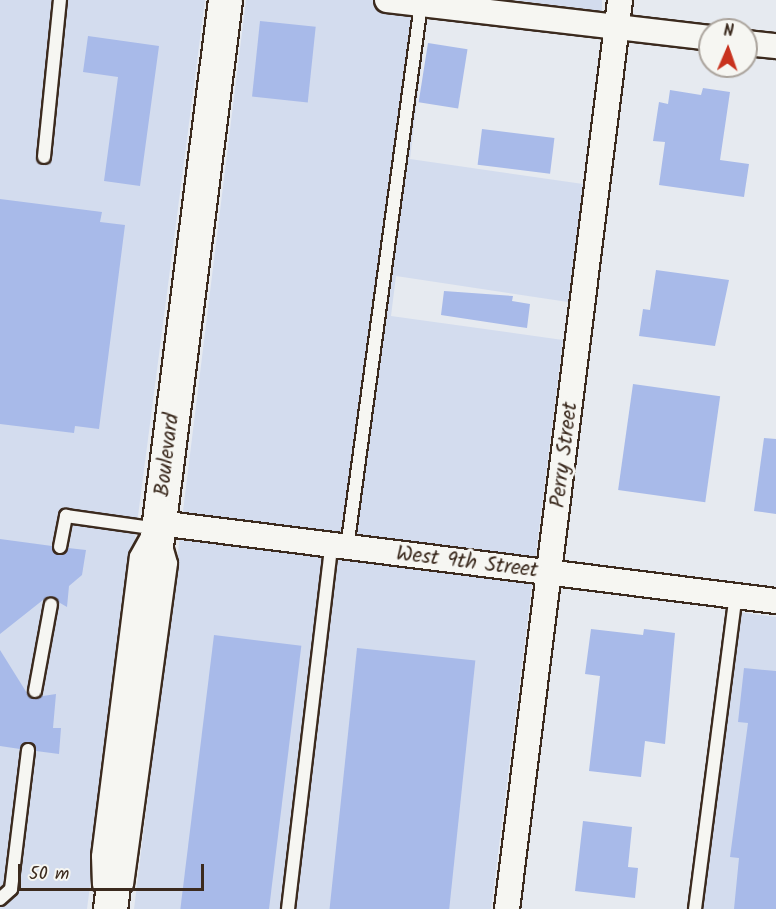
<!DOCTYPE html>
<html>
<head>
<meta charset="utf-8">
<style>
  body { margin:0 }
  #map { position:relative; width:776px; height:909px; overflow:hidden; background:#e6eaf0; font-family:Kalam,sans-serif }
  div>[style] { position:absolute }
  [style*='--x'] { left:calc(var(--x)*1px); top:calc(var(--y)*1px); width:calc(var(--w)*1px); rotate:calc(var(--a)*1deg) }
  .built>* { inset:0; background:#d3dcee }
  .building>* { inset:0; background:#a8bae9; transform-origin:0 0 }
  .roads { filter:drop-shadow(2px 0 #3b2a1e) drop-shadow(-2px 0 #3b2a1e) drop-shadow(0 2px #3b2a1e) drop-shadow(0 -2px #3b2a1e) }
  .lane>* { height:12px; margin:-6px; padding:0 6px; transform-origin:6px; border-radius:6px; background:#f6f6f2 }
  .street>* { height:24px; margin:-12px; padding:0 12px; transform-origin:12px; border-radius:12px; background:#f6f6f2 }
  .secondary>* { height:33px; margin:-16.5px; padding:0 16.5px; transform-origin:16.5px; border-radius:16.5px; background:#f6f6f2 }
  span { translate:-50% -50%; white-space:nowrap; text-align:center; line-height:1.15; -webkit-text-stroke:6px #f6f6f2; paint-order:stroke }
  .street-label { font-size:21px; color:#3b2a1e }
  .north { position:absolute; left:698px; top:18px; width:60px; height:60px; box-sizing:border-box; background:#f6f6f2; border:2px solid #aba49d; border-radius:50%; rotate:2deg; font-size:16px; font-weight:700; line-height:24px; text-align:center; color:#3b2a1e }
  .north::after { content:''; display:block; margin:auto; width:21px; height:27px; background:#c8321e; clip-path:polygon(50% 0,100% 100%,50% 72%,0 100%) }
  .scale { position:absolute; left:18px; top:864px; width:186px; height:27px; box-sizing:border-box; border:3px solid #3b2a1e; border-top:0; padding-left:8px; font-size:18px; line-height:21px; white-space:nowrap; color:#3b2a1e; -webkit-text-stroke:4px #f6f6f2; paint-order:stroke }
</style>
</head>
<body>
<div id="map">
  <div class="built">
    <i style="clip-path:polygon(0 0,205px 0,87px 909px,0 909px)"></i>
    <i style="clip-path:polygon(246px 0,429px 0,410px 159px,583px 184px,568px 302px,396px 276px,391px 316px,563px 340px,491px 909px,134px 909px)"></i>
    <i style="clip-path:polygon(514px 0,602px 0,602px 12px)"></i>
    <i style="clip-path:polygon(738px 612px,776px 617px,776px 909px,702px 909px)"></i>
  </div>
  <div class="building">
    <i style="left:260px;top:21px;width:56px;height:76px;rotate:6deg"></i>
    <i style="clip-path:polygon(88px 36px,159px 46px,140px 186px,104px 181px,118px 77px,83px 72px)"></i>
    <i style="left:428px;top:43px;width:40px;height:60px;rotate:9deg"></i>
    <i style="clip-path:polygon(703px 88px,730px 92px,720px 160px,749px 164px,744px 197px,659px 185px,665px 142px,653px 141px,659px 102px,668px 104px,670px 90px,701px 95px)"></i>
    <i style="left:482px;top:129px;width:73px;height:36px;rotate:7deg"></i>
    <i style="clip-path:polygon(0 199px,102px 212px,100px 222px,125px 225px,99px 429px,75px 426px,74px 433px,0 424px)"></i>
    <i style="clip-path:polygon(656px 270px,729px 280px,715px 346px,639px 336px,643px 309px,650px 310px)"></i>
    <i style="clip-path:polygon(444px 291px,513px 296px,512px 301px,530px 304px,527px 328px,441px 315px)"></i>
    <i style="left:633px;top:384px;width:88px;height:107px;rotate:8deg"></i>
    <i style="clip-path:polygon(764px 438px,776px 439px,776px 514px,754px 511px)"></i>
    <i style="clip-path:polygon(0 539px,52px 546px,59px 555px,68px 548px,86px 550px,82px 575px,69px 586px,67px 607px,48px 596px,0 634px)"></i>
    <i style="clip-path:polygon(591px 629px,643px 635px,644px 629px,675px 633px,665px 744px,645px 741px,641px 777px,589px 771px,600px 676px,585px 674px)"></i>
    <i style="left:214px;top:635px;width:88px;height:276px;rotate:7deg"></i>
    <i style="left:357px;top:648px;width:119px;height:263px;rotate:6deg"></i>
    <i style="clip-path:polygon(0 650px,30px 698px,56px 694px,53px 728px,61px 728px,59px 754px,36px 751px,30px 742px,20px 749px,0 746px)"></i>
    <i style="clip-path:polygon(744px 668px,776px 671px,776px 909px,734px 909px,739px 858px,730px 857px,748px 723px,738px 722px)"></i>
    <i style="clip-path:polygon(583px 821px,632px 827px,628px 867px,638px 868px,635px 898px,575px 891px)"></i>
  </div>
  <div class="roads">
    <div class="lane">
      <i style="--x:44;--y:157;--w:158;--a:-84.2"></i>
      <i style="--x:60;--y:547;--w:32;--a:-79"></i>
      <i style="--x:66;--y:516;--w:93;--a:8"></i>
      <i style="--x:347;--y:548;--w:549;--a:-82.25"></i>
      <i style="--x:35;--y:691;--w:88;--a:-79.6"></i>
      <i style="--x:99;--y:885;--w:29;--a:-92"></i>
      <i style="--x:98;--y:856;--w:302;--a:-82.8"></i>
      <i style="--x:136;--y:556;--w:21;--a:-61"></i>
      <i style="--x:127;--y:885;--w:325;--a:-82.2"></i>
      <i style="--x:171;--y:563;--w:18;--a:-106"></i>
      <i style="--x:0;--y:899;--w:15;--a:-42"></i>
      <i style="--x:11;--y:889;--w:140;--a:-83"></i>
      <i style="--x:288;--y:909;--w:366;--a:-83.2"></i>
      <i style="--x:695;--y:909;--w:317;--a:-82.6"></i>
    </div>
    <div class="street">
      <i style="--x:387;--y:0;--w:325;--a:6.7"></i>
      <i style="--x:746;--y:43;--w:30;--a:6"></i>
      <i style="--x:159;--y:523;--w:622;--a:7.21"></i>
      <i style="--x:507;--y:909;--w:916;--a:-82.91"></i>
    </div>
    <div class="secondary">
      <i style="--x:110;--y:909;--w:916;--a:-82.79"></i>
    </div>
  </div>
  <div class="street-label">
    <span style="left:168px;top:455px;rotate:-83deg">Boulevard</span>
    <span style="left:565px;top:455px;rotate:-83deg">Perry Street</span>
    <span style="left:467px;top:563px;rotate:7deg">West 9th Street</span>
  </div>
  <div class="north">N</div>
  <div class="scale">50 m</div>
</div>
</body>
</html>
